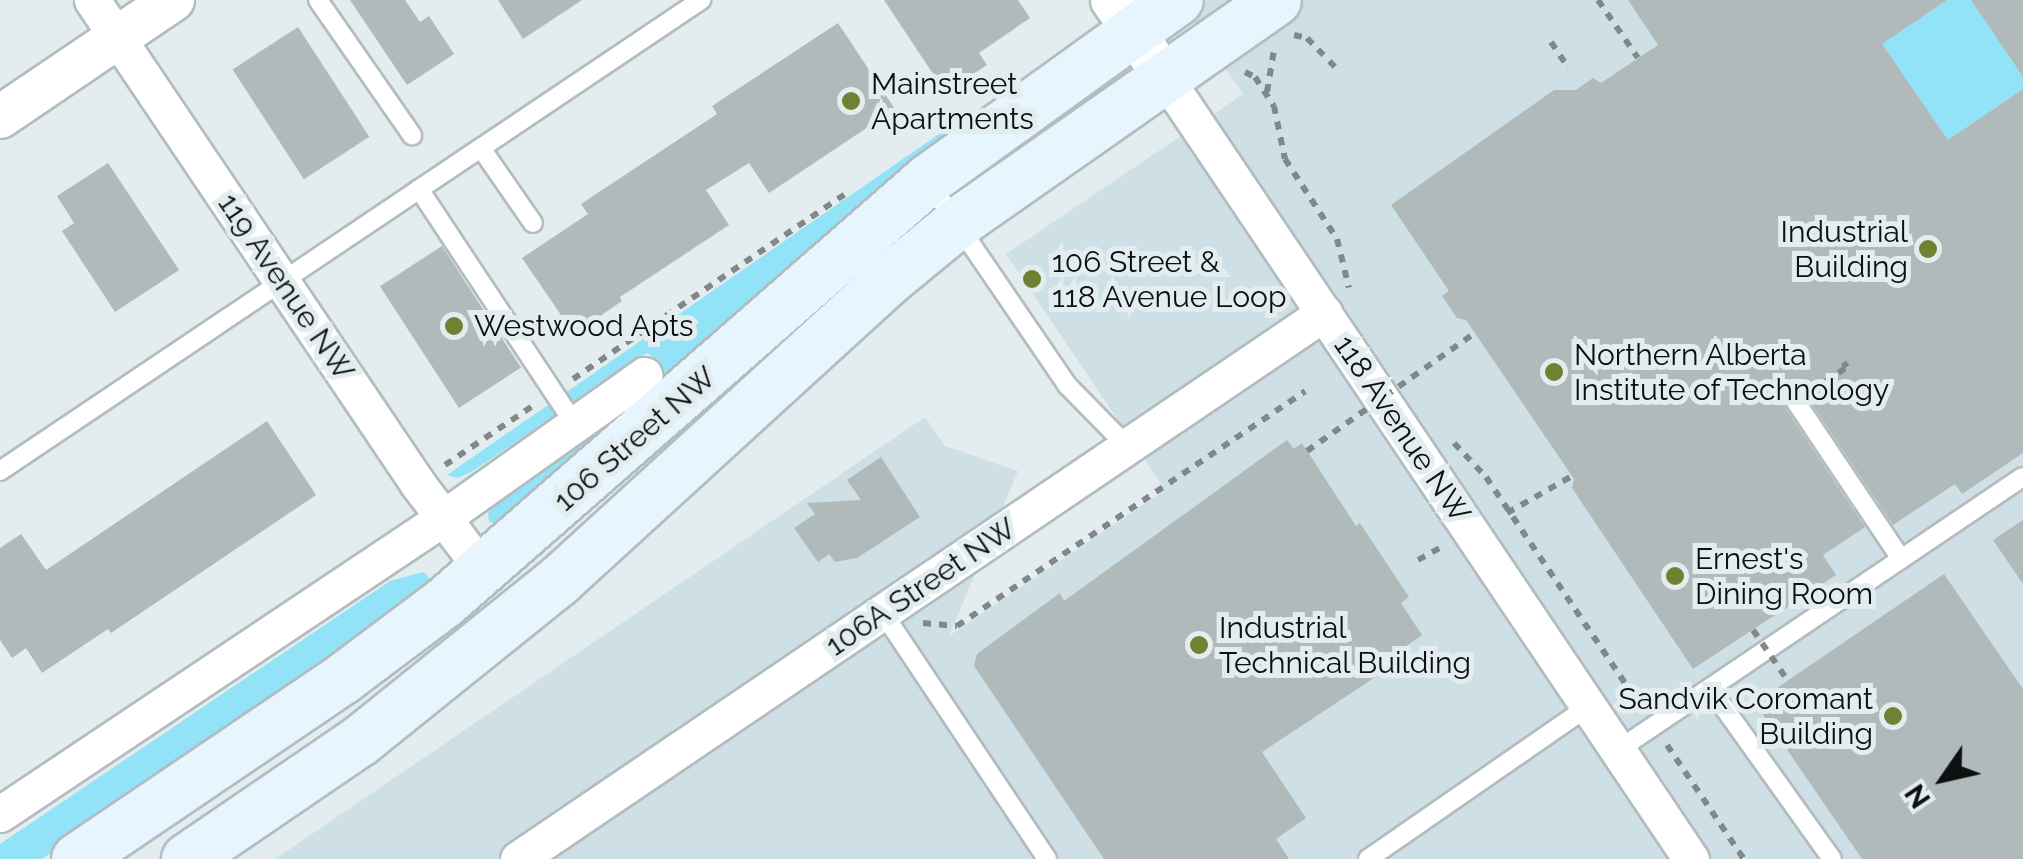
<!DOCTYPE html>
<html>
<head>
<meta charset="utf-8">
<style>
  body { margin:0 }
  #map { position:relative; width:2023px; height:859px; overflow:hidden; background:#e3edef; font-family:Raleway,sans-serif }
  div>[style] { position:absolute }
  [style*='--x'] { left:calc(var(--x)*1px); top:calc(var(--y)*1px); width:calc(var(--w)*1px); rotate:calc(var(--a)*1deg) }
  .built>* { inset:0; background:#cee0e5 }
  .green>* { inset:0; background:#93e3f8 }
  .building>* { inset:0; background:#b0baba; transform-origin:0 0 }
  .path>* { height:6px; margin-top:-3px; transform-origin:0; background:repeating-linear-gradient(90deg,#818889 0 8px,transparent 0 16px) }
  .roads { filter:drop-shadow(2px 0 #b3bcbf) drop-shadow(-2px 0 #b3bcbf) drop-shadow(0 2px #b3bcbf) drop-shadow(0 -2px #b3bcbf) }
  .service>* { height:18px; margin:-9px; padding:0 9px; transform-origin:9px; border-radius:9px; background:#fff }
  .minor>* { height:35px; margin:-17.5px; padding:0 17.5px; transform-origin:17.5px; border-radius:17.5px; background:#fff }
  .tertiary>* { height:42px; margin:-21px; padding:0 21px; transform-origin:21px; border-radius:21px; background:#fff }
  .secondary>* { height:50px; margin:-25px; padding:0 25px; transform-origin:25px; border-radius:25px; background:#e7f5fe }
  .path-bridge>* { height:6px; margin-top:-3px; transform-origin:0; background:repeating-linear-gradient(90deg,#818889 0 8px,transparent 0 16px) }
  .dots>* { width:28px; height:28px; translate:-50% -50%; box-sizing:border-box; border:5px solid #e3edef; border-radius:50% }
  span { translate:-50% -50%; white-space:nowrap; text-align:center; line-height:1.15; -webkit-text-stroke:10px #e3edef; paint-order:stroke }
  .poi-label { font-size:30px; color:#0d1011 }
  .left { translate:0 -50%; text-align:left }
  .right { translate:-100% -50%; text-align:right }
  .street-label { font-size:30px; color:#0d1011 }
  .north { position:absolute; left:1893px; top:729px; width:100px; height:100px; -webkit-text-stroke:8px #e3edef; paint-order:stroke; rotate:236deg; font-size:28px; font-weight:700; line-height:40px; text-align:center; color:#0d1011 }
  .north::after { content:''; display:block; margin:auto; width:35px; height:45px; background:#0d1011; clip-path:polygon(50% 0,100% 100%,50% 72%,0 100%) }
</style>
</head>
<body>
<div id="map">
  <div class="built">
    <i style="clip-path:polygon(1179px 0,2023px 0,2023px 859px,275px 859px,925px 417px,945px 446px,1018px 471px,949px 636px,1165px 490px,1006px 254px,1243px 94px)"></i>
  </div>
  <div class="green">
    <i style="clip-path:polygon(1947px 0,1971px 0,2023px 77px,2023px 89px,1948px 140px,1882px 44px)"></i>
    <i style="clip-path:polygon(981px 111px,500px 527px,489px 521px,488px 513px,503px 491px,664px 381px,666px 375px,653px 357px,647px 353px,473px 471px,458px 478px,447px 475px,936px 136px)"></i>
    <i style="clip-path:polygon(423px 572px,433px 581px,416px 602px,42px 859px,0 859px,0 844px,390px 581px)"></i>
  </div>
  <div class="building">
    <i style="clip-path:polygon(350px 0,405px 0,420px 22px,429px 16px,454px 54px,407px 85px)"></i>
    <i style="clip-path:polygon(498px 0,582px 0,523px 39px)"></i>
    <i style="clip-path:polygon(884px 0,1018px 0,1030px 18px,979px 53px,987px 65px,945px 92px)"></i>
    <i style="clip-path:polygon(1628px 0,1947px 0,1882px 44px,1948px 140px,2023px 89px,2023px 453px,1962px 494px,1955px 484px,1893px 525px,1806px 395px,1790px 391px,1784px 397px,1786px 409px,1865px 527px,1823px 555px,1836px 575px,1693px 669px,1572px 488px,1574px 479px,1466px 320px,1457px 318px,1442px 296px,1449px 291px,1391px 205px,1554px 90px,1576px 90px,1593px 78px,1601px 83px,1658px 45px)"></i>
    <i style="clip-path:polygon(1971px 0,2023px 0,2023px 77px)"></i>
    <i style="clip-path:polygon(838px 23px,895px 109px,769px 193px,749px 163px,706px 190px,729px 225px,620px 297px,622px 301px,574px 334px,522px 258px,588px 214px,581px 204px,717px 114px,712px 106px)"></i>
    <i style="left:298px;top:27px;width:131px;height:78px;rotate:57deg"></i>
    <i style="clip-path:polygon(108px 163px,179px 270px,115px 312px,62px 231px,74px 223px,57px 196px)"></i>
    <i style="left:442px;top:246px;width:145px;height:74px;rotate:57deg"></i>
    <i style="clip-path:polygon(267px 421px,316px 495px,111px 633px,108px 629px,42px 673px,26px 648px,12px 658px,0 640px,0 548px,21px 534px,46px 570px)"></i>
    <i style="clip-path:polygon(1287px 440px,1294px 449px,1302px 443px,1356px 526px,1360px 523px,1409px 597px,1401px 603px,1422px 635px,1393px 655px,1398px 662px,1262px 752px,1306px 818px,1276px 839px,1289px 859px,1104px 859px,974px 666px,977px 654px,1060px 593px,1064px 601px)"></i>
    <i style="clip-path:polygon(881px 457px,920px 517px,857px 558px,835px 562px,829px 554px,818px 562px,794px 528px,815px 514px,807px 503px,861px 500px,847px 480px)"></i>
    <i style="clip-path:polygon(2023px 520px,2023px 584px,1993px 540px)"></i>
    <i style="clip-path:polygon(1944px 574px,2023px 689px,2023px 859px,1862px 859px,1755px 703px)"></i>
  </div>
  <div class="path">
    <i style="--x:1598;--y:0;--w:70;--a:55.4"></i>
    <i style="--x:1294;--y:35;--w:13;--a:13"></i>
    <i style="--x:1307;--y:38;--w:40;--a:46"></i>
    <i style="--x:1551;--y:42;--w:32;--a:56"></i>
    <i style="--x:1245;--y:72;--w:11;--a:27"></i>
    <i style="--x:1255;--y:77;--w:35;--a:57"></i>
    <i style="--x:1274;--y:106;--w:54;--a:78.3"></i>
    <i style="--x:1285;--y:159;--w:95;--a:57"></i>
    <i style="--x:1337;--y:239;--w:50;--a:76.2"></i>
    <i style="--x:1267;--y:92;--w:43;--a:-80.5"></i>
    <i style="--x:573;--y:379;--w:328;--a:-34.2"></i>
    <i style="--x:1812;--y:391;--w:42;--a:-34.4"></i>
    <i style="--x:1847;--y:367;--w:6;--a:-129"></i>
    <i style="--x:1454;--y:443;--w:47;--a:46.7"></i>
    <i style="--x:1486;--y:477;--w:281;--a:56"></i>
    <i style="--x:445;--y:465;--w:107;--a:-34"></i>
    <i style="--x:1507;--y:513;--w:75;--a:-29.6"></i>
    <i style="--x:1418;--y:560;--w:29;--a:-29"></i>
    <i style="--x:923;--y:623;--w:34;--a:5"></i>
    <i style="--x:957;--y:626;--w:420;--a:-34"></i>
    <i style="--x:1667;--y:745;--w:138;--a:56"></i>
  </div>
  <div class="roads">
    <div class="service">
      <i style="--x:318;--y:0;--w:165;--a:55.2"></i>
      <i style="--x:481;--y:148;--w:91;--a:55.3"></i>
      <i style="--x:928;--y:181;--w:247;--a:55.7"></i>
      <i style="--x:1067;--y:385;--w:87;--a:45.5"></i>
      <i style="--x:419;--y:189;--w:281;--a:56.5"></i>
      <i style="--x:1796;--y:402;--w:189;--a:56.2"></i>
      <i style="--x:0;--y:471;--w:845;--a:-33.9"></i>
      <i style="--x:883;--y:613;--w:296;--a:56.3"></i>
      <i style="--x:1710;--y:688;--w:210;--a:54.5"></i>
      <i style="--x:1618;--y:750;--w:488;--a:-34"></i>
      <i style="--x:1368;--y:859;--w:269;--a:-34.7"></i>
    </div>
    <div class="minor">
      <i style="--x:92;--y:0;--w:584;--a:56.04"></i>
      <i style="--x:418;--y:484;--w:110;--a:53.1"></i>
      <i style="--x:1164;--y:76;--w:944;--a:56.06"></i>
      <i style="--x:0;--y:814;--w:533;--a:-33.75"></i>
      <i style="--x:443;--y:518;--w:247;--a:-35.4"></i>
      <i style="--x:518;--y:859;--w:974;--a:-34.11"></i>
    </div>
    <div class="tertiary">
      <i style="--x:1112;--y:0;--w:92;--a:55.6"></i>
      <i style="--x:0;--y:117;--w:209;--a:-34.1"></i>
    </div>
    <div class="secondary">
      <i style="--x:77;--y:859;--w:323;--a:-34.1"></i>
      <i style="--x:344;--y:678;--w:125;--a:-36.9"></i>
      <i style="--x:444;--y:603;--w:643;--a:-41.15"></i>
      <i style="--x:928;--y:180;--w:308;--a:-35.8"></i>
      <i style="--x:187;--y:859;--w:209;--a:-34.3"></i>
      <i style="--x:360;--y:741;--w:255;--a:-38.8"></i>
      <i style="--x:559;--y:581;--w:442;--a:-42.4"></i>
      <i style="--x:885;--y:283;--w:94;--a:-39.4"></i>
      <i style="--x:958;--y:223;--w:388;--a:-35"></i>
    </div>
  </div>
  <div class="path-bridge">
    <i style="--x:1307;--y:451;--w:205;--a:-35.1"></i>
    <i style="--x:1753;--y:630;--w:62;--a:55.5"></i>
  </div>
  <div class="dots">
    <i style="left:851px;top:101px;background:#708131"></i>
    <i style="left:1928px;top:249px;background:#708131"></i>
    <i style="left:1032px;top:279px;background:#708131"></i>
    <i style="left:454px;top:326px;background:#708131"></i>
    <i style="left:1554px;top:372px;background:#708131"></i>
    <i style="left:1675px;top:576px;background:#708131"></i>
    <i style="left:1199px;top:645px;background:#708131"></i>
    <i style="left:1893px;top:716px;background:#708131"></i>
  </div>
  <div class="poi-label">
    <span class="left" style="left:871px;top:101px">Mainstreet<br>Apartments</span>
    <span class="right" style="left:1908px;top:249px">Industrial<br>Building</span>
    <span class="left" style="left:1052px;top:279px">106 Street &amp;<br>118 Avenue Loop</span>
    <span class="left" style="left:474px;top:326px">Westwood Apts</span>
    <span class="left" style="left:1574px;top:372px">Northern Alberta<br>Institute of Technology</span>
    <span class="left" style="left:1695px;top:576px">Ernest's<br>Dining Room</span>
    <span class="left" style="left:1219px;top:645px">Industrial<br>Technical Building</span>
    <span class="right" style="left:1873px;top:716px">Sandvik Coromant<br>Building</span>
  </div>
  <div class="street-label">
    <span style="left:286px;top:287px;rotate:56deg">119 Avenue NW</span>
    <span style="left:1402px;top:429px;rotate:56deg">118 Avenue NW</span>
    <span style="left:635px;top:439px;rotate:-41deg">106 Street NW</span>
    <span style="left:921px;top:587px;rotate:-34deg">106A Street NW</span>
  </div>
  <div class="north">N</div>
</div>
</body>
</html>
